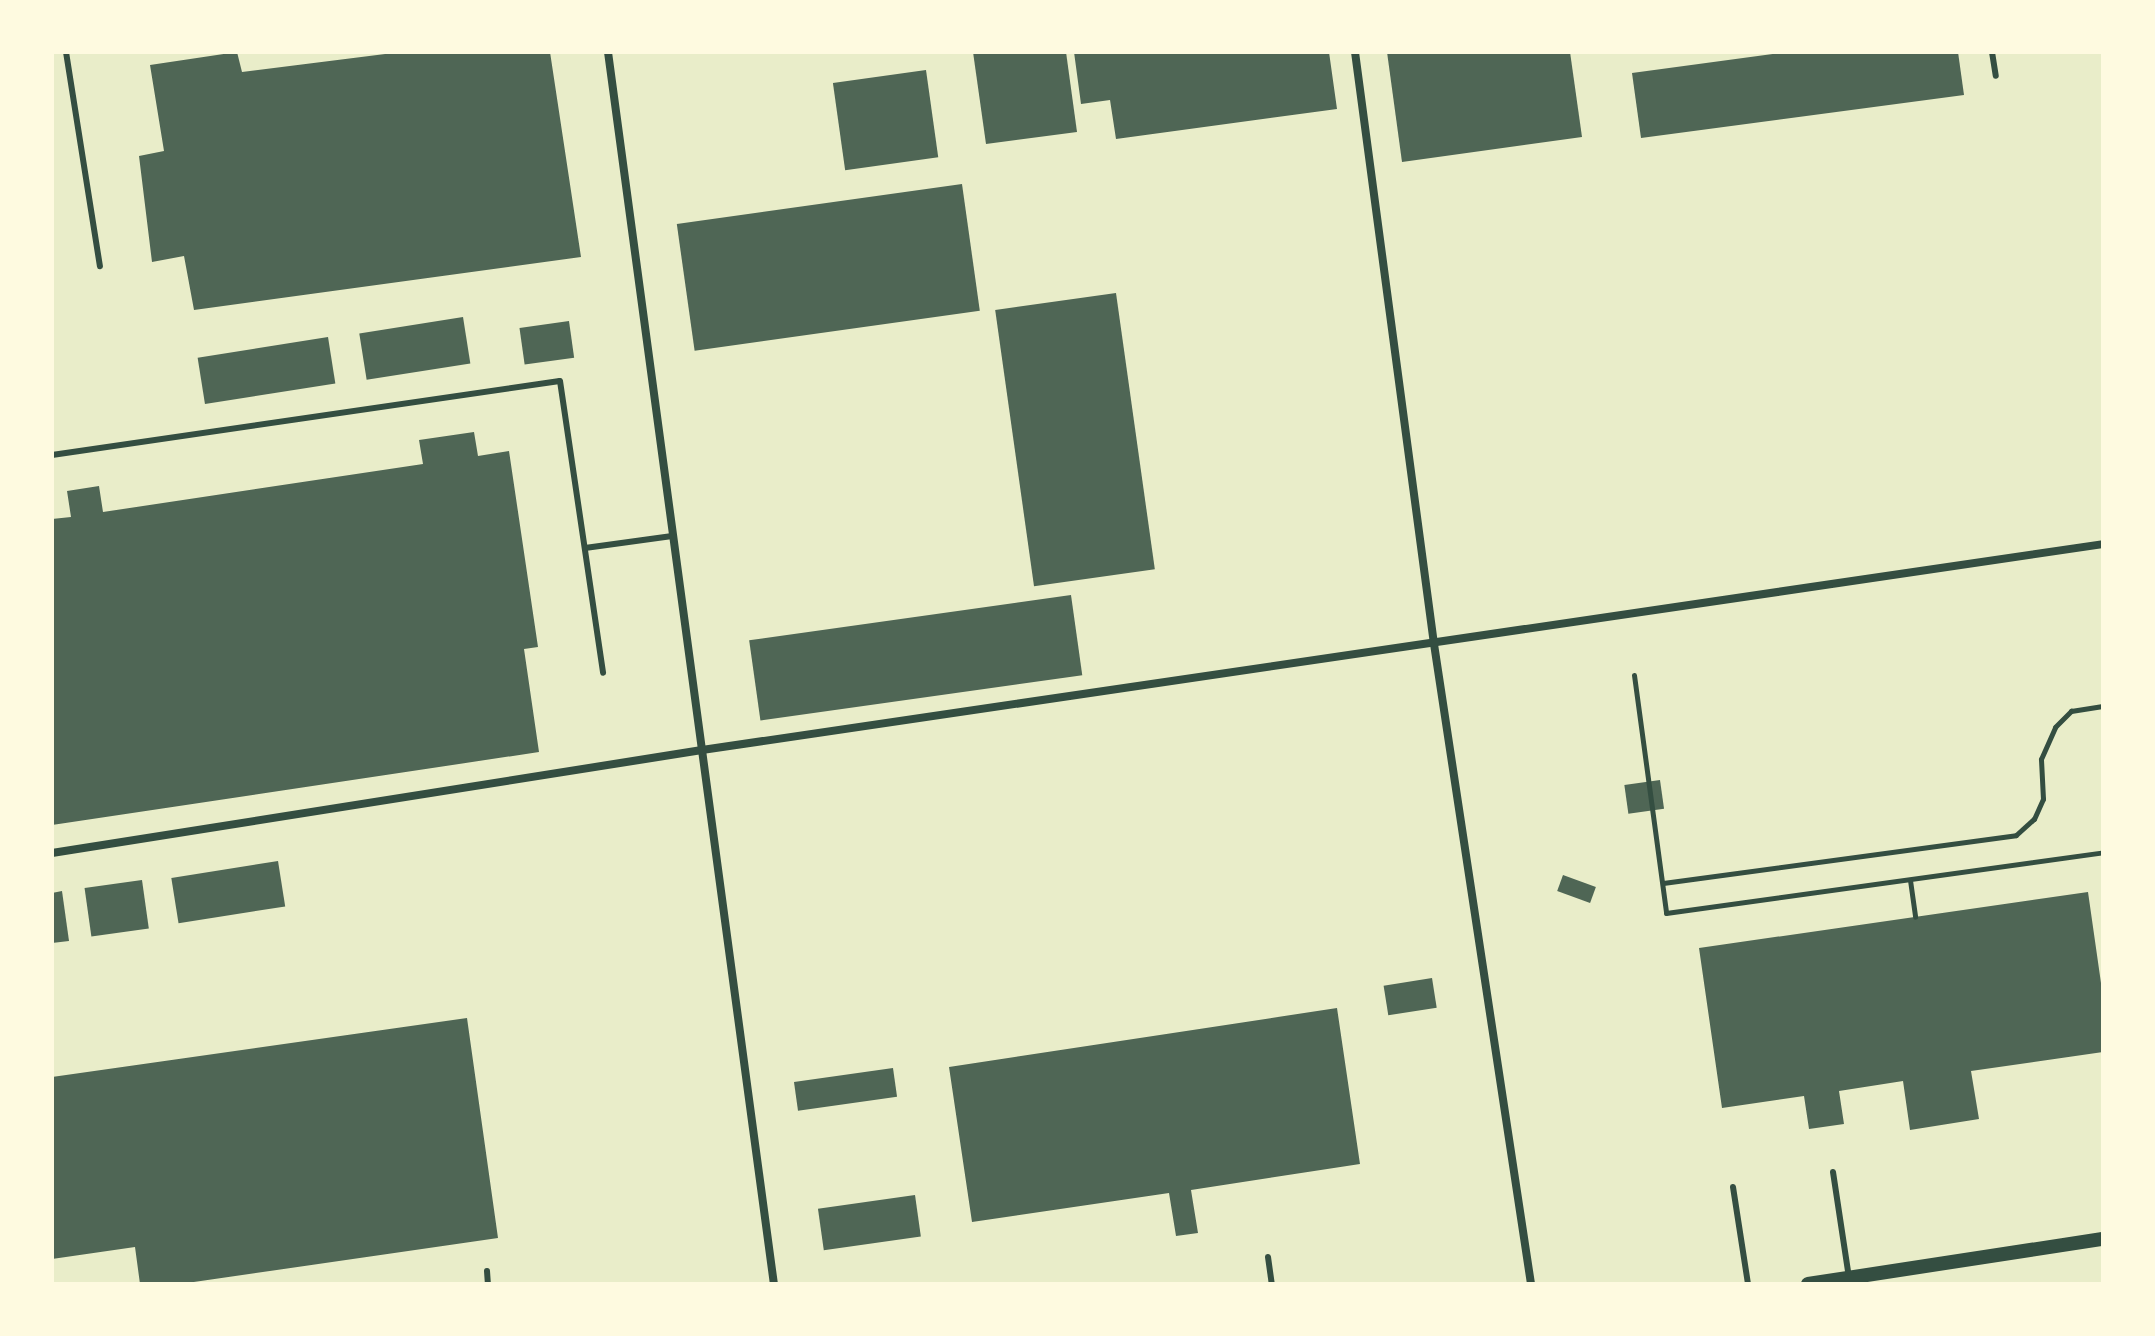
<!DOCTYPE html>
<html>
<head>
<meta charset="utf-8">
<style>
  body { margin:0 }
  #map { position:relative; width:2155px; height:1336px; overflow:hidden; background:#e9edc9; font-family:"DejaVu Sans",sans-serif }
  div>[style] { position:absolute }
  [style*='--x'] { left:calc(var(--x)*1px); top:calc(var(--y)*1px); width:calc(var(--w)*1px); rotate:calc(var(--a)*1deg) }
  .building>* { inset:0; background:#4f6655; transform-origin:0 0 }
  .path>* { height:5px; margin:-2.5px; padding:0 2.5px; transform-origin:2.5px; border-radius:2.5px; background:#344e41 }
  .service>* { height:6px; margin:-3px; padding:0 3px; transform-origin:3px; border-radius:3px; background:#344e41 }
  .minor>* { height:8px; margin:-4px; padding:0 4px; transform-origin:4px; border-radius:4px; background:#344e41 }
  .tertiary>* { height:14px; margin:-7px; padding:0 7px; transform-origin:7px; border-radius:7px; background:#344e41 }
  span { translate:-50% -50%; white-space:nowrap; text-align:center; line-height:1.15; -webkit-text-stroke:8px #fefae0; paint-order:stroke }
  .frame { position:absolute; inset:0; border:54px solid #fefae0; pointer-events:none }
</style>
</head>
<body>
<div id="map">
  <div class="building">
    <i style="clip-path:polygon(237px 52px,242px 72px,401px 52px,550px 52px,581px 257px,194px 310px,184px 256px,152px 262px,139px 156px,164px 151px,150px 65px)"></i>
    <i style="clip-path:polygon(973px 52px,1066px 52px,1077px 132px,986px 144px)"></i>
    <i style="clip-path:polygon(1074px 52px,1329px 52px,1337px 109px,1116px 139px,1110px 100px,1081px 104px)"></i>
    <i style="clip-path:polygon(1387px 52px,1570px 52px,1582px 137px,1402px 162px)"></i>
    <i style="clip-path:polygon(1787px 52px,1958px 52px,1964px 95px,1641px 138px,1632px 73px)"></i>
    <i style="left:926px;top:70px;width:88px;height:94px;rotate:82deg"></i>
    <i style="left:962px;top:184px;width:128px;height:288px;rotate:82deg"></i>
    <i style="left:1116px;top:293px;width:279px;height:122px;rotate:82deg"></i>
    <i style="left:463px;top:317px;width:47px;height:105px;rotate:81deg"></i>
    <i style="left:569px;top:321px;width:37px;height:50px;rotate:82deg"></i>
    <i style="left:328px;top:337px;width:47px;height:132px;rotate:81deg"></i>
    <i style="clip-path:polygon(474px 432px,478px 456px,509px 451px,538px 647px,524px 649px,539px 752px,52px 825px,52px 519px,71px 517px,67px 491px,99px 486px,103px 512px,423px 464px,419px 440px)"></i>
    <i style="left:1071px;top:595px;width:81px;height:325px;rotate:82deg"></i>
    <i style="left:1660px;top:780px;width:29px;height:36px;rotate:82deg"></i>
    <i style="left:278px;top:861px;width:46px;height:108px;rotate:81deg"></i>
    <i style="left:1563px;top:875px;width:35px;height:17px;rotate:20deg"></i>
    <i style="left:142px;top:880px;width:49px;height:58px;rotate:82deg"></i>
    <i style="clip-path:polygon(62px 891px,69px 941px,52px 943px,52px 893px)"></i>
    <i style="clip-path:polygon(2088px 892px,2103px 997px,2103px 1052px,1971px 1071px,1979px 1119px,1910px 1130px,1903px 1081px,1839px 1091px,1844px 1124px,1809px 1129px,1804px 1096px,1722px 1108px,1699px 948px)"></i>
    <i style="left:1432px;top:978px;width:30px;height:49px;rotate:81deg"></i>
    <i style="clip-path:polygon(1337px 1008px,1360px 1164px,1191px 1190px,1198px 1233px,1176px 1236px,1169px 1193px,972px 1222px,949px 1067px)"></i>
    <i style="clip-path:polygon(467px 1018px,498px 1238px,180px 1284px,140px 1284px,135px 1247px,52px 1259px,52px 1077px)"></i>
    <i style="left:893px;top:1068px;width:29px;height:100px;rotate:82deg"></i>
    <i style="left:915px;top:1195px;width:42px;height:98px;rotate:82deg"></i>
  </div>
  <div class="path">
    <i style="--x:1634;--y:675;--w:240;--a:82.3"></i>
    <i style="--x:1666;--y:913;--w:441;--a:-7.9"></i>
    <i style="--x:1910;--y:880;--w:37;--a:82"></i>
    <i style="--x:1663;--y:883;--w:356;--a:-7.7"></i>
    <i style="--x:2016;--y:835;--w:24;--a:-42"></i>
    <i style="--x:2034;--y:819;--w:22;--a:-66"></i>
    <i style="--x:2043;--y:799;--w:40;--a:-92.9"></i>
    <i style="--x:2041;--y:759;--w:35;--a:-66"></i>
    <i style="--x:2055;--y:727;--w:23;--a:-45"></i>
    <i style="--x:2071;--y:711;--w:32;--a:-9"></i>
  </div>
  <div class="service">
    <i style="--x:66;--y:52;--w:217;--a:81"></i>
    <i style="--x:1992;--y:52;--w:24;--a:81"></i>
    <i style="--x:52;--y:455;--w:513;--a:-8.29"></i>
    <i style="--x:560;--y:381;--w:295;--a:81.6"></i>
    <i style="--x:585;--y:548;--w:88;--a:-7.9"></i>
    <i style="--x:1833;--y:1172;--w:107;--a:81.4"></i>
    <i style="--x:1733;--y:1187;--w:98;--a:81.2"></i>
    <i style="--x:1268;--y:1257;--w:27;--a:82"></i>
    <i style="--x:487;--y:1271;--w:13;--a:86"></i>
  </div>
  <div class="minor">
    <i style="--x:608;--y:52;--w:1243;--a:82.33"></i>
    <i style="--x:1355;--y:52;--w:597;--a:82.4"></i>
    <i style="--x:1434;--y:644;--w:647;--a:81.38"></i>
    <i style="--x:52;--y:853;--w:658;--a:-9"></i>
    <i style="--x:702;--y:750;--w:1416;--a:-8.36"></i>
  </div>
  <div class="tertiary">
    <i style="--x:1808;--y:1284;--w:298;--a:-8.7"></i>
  </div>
  <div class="frame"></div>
</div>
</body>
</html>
